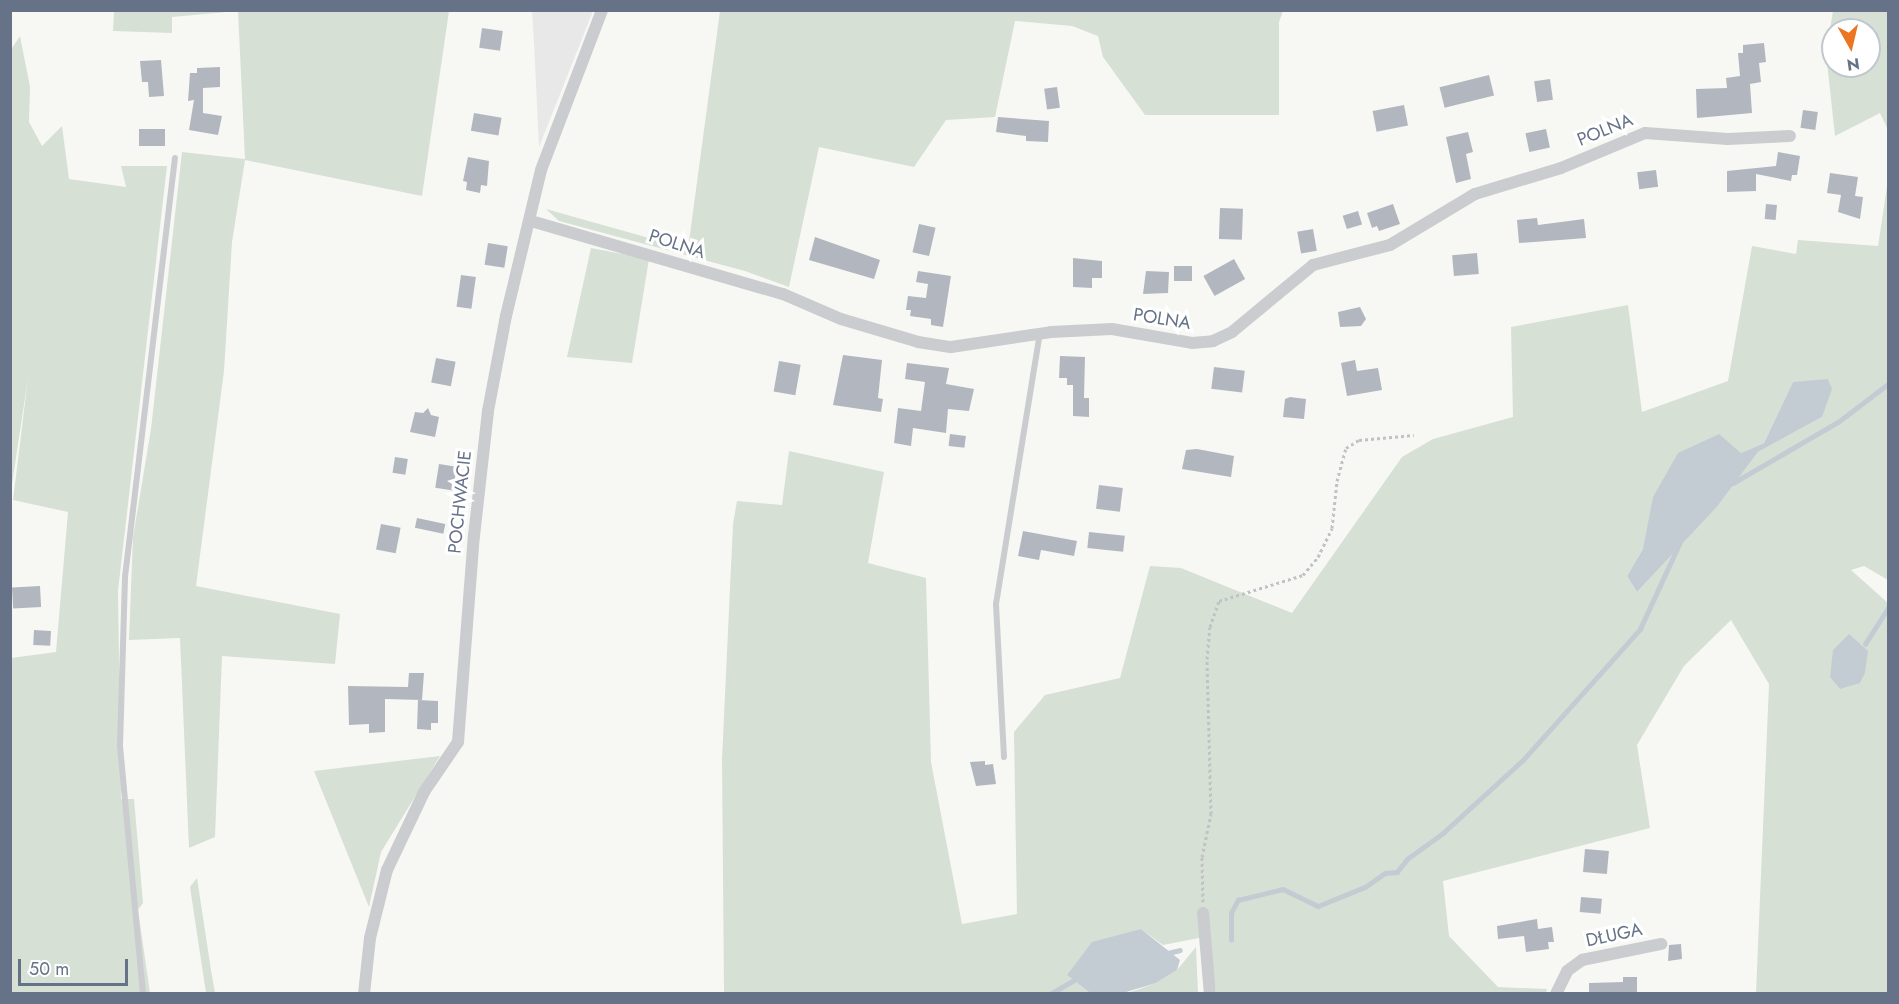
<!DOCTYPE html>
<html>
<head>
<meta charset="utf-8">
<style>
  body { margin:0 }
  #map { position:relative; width:1899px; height:1004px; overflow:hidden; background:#f7f8f4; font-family:Jost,sans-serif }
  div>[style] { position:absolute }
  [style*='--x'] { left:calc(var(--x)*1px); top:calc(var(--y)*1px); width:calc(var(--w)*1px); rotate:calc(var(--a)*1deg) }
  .built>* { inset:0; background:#e8e8e8 }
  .green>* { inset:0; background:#d7e0d5 }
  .water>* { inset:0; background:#c3ccd2 }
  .stream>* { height:4.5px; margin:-2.25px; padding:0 2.25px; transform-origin:2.25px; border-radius:2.25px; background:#c3ccd2 }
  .building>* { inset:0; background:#b2b7bf; transform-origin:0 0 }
  .path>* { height:3px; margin-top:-1.5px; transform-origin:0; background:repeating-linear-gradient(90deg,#c1c2c5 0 3px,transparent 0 6px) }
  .service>* { height:6px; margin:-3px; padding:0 3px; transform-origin:3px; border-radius:3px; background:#caccd0 }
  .minor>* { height:12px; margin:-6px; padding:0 6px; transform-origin:6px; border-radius:6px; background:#caccd0 }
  span { translate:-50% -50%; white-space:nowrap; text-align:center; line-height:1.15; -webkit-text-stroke:6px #fff; paint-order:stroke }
  .street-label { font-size:18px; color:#657287 }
  .frame { position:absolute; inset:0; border:12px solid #657287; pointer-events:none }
  .north { position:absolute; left:1821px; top:18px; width:60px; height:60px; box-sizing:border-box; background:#fff; border:2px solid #c1c7cf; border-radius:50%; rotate:172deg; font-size:16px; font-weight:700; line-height:24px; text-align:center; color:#657287 }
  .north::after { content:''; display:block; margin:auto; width:21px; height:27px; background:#eb7521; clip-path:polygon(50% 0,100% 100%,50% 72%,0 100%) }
  .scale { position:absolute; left:18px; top:959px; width:110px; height:27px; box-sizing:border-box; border:3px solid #657287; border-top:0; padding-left:8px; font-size:18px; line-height:21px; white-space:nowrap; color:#657287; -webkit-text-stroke:4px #fff; paint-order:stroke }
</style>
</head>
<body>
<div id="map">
  <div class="built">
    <i style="clip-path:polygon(532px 11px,593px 11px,539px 147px,534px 43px)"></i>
  </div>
  <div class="green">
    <i style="clip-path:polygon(114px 11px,449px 11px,422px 196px,245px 160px,232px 242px,224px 371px,196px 586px,340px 614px,335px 664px,222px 656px,215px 837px,189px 848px,180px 638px,129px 640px,133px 537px,151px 429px,182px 152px,245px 159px,238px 11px,172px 17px,172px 33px,113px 31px)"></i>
    <i style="clip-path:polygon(720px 11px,1283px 11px,1279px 22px,1279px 115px,1145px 115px,1103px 57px,1098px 36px,1072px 26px,1015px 21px,995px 117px,946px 120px,914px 167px,819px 147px,789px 287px,745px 271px,559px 221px,546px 209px,688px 249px)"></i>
    <i style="clip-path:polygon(evenodd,1833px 11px,1888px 11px,1888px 130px,1880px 113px,1835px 136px,1826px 53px,1833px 11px,1833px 30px,1869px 30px,1869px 66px,1833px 66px,1833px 30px)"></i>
    <i style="clip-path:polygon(20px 36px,30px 87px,29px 122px,42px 146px,62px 126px,69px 179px,126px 187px,121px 166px,167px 166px,118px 591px,121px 799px,134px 799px,143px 903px,138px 910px,150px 993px,11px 993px,11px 658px,56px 652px,68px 512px,13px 500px,28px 378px,11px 491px,10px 51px)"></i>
    <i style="clip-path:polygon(evenodd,1888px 180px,1888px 580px,1864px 566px,1851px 570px,1888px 603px,1888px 993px,1756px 993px,1769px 684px,1731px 620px,1684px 666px,1637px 745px,1650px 828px,1443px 881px,1449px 936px,1498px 987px,1547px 989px,1546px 993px,1216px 993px,1209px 936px,1163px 945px,1141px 929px,1067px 975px,1090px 993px,724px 994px,722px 759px,733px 524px,737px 501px,782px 505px,789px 451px,884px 472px,868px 563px,926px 578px,931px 762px,962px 924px,1017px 914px,1014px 732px,1045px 695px,1120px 678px,1150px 566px,1181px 568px,1292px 613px,1402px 457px,1433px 439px,1513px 417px,1511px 327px,1628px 305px,1642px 412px,1728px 381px,1752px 246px,1796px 254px,1798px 240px,1878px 246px,1888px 180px,1793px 382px,1822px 417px,1758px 452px,1717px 507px,1637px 592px,1627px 576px,1643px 549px,1741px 453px,1764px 443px,1793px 382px)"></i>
    <i style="clip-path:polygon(591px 248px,649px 259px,632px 363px,567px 357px)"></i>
    <i style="clip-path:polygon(440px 756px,381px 852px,369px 907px,314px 771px)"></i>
    <i style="clip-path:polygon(197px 878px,211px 970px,215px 993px,206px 993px,190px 887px)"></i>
    <i style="clip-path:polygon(1196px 947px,1198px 993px,1125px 994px,1156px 983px,1177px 970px)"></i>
  </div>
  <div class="water">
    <i style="clip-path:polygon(1828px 379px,1832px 389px,1822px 417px,1758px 452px,1717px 507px,1637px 592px,1627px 576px,1643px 549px,1653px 497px,1678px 453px,1719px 434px,1741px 453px,1764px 443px,1793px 382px)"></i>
    <i style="clip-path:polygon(1849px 634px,1868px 651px,1865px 673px,1860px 683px,1840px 689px,1830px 677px,1833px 650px)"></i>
    <i style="clip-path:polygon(1141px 929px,1180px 960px,1177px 970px,1156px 983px,1123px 993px,1090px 993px,1067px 975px,1092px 942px)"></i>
  </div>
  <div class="stream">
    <i style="--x:1733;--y:483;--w:121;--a:-30.2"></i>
    <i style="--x:1838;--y:422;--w:63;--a:-37.2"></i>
    <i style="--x:1865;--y:644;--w:43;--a:-57.4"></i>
    <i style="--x:1231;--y:940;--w:27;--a:-90"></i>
    <i style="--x:1231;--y:913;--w:15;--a:-62"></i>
    <i style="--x:1238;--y:900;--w:46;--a:-13.7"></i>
    <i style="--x:1283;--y:889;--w:39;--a:26"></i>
    <i style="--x:1318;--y:906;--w:51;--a:-22"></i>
    <i style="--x:1365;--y:887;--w:24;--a:-35"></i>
    <i style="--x:1385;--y:873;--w:12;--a:-5"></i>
    <i style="--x:1397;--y:872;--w:16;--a:-52"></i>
    <i style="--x:1407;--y:859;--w:44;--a:-35.8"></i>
    <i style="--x:1443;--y:833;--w:108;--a:-42.4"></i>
    <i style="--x:1523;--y:760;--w:176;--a:-48.2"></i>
    <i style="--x:1640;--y:629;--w:96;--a:-65.3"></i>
    <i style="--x:1168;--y:953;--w:12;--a:-14"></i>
    <i style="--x:1050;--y:994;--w:30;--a:-30"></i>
  </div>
  <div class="building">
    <i style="left:482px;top:28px;width:21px;height:20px;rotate:8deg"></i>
    <i style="clip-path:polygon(1764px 43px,1766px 62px,1759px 63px,1761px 82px,1750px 84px,1752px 113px,1697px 118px,1696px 89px,1727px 88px,1726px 78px,1740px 76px,1738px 53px,1743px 53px,1743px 45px)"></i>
    <i style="clip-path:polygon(161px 60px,164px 96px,149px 97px,148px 82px,142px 82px,140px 61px)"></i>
    <i style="clip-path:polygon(220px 67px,220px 87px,203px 88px,203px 113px,222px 116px,218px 135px,189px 130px,194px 100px,188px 101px,190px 73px,197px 73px,197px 68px)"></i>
    <i style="left:1489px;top:75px;width:21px;height:51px;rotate:76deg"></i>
    <i style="left:1550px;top:79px;width:21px;height:16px;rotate:82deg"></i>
    <i style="left:1057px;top:87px;width:21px;height:13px;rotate:82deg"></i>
    <i style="left:1404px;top:105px;width:21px;height:32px;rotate:79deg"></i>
    <i style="left:1803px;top:110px;width:15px;height:18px;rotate:8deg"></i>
    <i style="left:474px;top:113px;width:28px;height:18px;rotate:10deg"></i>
    <i style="clip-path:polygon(998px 117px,1049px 121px,1048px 142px,1026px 141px,1026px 136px,996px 132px)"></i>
    <i style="left:139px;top:129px;width:26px;height:17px"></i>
    <i style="left:1546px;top:129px;width:19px;height:21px;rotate:78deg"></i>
    <i style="clip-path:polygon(1468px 132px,1473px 152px,1466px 154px,1471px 179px,1456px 183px,1446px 137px)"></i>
    <i style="clip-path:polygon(1778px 152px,1800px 156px,1797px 175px,1792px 175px,1791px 181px,1756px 174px,1756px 191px,1727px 192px,1727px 171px,1776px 166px)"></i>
    <i style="clip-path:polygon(468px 157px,489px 161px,487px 186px,481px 185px,480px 193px,466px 190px,467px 182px,463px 181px)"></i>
    <i style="left:1656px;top:170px;width:17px;height:19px;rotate:83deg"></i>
    <i style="clip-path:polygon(1830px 173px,1858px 177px,1855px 196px,1863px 197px,1860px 219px,1838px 212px,1841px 195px,1827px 193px)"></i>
    <i style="clip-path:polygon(1393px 204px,1400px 224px,1379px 231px,1377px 226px,1372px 228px,1367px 213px)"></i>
    <i style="left:1766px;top:204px;width:11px;height:15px;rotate:5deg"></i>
    <i style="left:1220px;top:208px;width:23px;height:31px;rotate:2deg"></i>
    <i style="left:1358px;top:211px;width:14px;height:16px;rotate:73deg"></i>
    <i style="clip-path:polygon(1537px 218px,1538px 225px,1584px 219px,1586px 238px,1519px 243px,1517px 220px)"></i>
    <i style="left:919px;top:224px;width:17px;height:29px;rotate:13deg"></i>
    <i style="left:1313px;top:229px;width:22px;height:16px;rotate:80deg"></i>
    <i style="clip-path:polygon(815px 237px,880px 260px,874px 279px,809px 260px)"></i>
    <i style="left:488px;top:243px;width:20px;height:22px;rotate:9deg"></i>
    <i style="left:1477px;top:253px;width:21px;height:25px;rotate:85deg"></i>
    <i style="clip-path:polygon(1073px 258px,1102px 261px,1102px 278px,1092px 278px,1092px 288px,1073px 287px)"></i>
    <i style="left:1234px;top:259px;width:23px;height:35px;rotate:61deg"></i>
    <i style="left:1174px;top:266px;width:18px;height:15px"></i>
    <i style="clip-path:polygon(918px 271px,951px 276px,943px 327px,931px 325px,931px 319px,910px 316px,911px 310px,906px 310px,908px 296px,926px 298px,928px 284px,916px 282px)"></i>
    <i style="clip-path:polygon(1146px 271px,1169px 272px,1168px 293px,1143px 294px)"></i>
    <i style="left:461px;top:275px;width:15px;height:32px;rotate:8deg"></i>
    <i style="clip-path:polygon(1360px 307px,1366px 319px,1361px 326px,1340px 327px,1338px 312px)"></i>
    <i style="clip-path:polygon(843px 355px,882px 360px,878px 398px,883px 399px,881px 412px,833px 405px)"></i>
    <i style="clip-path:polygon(1060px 356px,1085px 357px,1084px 398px,1089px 398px,1089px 417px,1073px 416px,1073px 385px,1067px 385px,1067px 378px,1059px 378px)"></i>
    <i style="left:436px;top:358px;width:20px;height:25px;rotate:11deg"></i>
    <i style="clip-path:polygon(1355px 360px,1357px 371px,1378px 368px,1382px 390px,1347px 396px,1341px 363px)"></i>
    <i style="left:779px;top:361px;width:22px;height:31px;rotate:10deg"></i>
    <i style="clip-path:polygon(907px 363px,949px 368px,946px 384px,974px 389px,969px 411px,948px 409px,946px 433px,913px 428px,911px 446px,894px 443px,898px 408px,921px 411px,925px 382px,905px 379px)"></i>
    <i style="left:1214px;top:367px;width:31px;height:22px;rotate:7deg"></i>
    <i style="clip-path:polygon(1290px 397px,1306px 399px,1304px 419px,1283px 417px,1285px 399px)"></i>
    <i style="clip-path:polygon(428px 408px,431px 415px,439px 417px,435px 437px,410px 432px,415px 412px,423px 413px)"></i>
    <i style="left:950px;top:434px;width:16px;height:12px;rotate:7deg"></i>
    <i style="clip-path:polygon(1197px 449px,1234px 456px,1231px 477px,1182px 469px,1186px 450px)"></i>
    <i style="left:395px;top:457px;width:13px;height:16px;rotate:9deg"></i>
    <i style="left:439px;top:464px;width:18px;height:24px;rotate:9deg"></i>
    <i style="left:1099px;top:485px;width:24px;height:24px;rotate:7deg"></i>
    <i style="left:417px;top:518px;width:29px;height:10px;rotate:12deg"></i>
    <i style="left:381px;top:524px;width:20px;height:26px;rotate:11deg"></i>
    <i style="clip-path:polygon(1023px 531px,1077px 541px,1074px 556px,1041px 550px,1039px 560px,1018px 556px)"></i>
    <i style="left:1089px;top:532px;width:36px;height:16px;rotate:6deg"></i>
    <i style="left:40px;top:586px;width:21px;height:28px;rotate:87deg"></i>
    <i style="left:34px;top:630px;width:17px;height:15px;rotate:3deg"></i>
    <i style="clip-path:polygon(409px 673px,424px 673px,422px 700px,385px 699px,385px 732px,369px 733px,369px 724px,349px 725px,348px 686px,408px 687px)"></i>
    <i style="clip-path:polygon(418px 700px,438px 701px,438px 723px,431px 723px,431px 730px,417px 729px)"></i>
    <i style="clip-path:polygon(985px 761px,985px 765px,993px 764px,996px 784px,976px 786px,970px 762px)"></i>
    <i style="left:1585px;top:849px;width:24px;height:23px;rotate:5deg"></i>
    <i style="left:1581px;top:897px;width:21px;height:15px;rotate:5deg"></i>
    <i style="clip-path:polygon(1537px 919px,1538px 929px,1552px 927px,1554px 942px,1548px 942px,1549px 949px,1526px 952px,1524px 936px,1498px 939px,1497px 926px)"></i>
    <i style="clip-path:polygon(1681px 944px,1682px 959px,1668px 961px,1669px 945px)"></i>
    <i style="clip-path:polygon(1623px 977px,1637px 977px,1637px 993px,1589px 993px,1589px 983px,1623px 982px)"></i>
  </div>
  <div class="path">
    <i style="--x:1203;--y:902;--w:45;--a:-91.3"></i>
    <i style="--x:1202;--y:857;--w:44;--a:-78.2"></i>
    <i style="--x:1211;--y:814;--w:155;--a:-91.5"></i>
    <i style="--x:1207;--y:659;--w:32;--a:-85"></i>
    <i style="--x:1210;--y:627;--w:28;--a:-71"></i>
    <i style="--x:1219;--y:601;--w:88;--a:-17.2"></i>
    <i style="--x:1303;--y:575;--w:23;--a:-50"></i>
    <i style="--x:1318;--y:557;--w:32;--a:-64"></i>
    <i style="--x:1332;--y:528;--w:47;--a:-83.9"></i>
    <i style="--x:1337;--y:481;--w:34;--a:-75"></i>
    <i style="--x:1346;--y:448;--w:15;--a:-32"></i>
    <i style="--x:1359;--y:440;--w:55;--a:-5.2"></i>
  </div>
  <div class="service">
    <i style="--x:1004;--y:757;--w:153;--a:-93"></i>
    <i style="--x:996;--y:604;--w:275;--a:-80.8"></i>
    <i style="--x:143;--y:994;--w:249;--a:-95.3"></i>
    <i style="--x:120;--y:746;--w:169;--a:-88.3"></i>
    <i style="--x:125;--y:577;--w:422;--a:-83.2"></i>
  </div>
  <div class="minor">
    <i style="--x:531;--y:221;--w:262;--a:16.2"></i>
    <i style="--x:783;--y:294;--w:63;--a:23.3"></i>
    <i style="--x:841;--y:319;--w:80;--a:16.6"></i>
    <i style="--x:918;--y:342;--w:33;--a:9"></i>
    <i style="--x:951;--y:347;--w:101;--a:-8.5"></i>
    <i style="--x:1051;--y:332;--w:61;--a:-2.8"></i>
    <i style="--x:1112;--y:329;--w:81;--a:9.9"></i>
    <i style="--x:1192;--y:343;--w:21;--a:-5"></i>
    <i style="--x:1213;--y:341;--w:21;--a:-25"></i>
    <i style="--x:1232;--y:332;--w:105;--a:-39.6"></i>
    <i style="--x:1313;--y:265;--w:80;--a:-14.6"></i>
    <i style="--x:1390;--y:245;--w:99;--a:-31"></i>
    <i style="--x:1475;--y:194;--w:90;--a:-16.8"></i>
    <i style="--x:1561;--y:168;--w:91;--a:-22.6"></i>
    <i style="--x:1645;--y:133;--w:83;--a:4.1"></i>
    <i style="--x:1728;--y:139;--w:62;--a:-2.8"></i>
    <i style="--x:1203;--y:913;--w:81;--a:85.1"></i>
    <i style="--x:364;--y:994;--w:56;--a:-83.9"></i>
    <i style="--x:370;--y:938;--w:70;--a:-76"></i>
    <i style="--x:387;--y:870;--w:86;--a:-64.6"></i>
    <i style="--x:424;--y:792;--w:60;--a:-55.8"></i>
    <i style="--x:458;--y:742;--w:207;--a:-85.6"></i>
    <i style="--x:474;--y:536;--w:126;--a:-83.6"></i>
    <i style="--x:488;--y:411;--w:97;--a:-79.3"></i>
    <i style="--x:506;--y:316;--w:150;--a:-76.5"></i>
    <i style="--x:541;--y:170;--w:171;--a:-69.1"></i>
    <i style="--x:1556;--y:994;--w:25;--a:-64"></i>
    <i style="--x:1567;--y:971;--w:19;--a:-36"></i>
    <i style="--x:1582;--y:960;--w:81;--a:-11.4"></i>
  </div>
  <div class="street-label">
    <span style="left:1605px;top:130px;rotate:-22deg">POLNA</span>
    <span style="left:677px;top:244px;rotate:18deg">POLNA</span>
    <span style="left:1162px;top:319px;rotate:9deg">POLNA</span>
    <span style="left:460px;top:502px;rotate:-84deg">POCHWACIE</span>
    <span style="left:1614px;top:935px;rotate:-12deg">DŁUGA</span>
  </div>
  <div class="frame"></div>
  <div class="north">N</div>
  <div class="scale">50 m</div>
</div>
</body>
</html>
